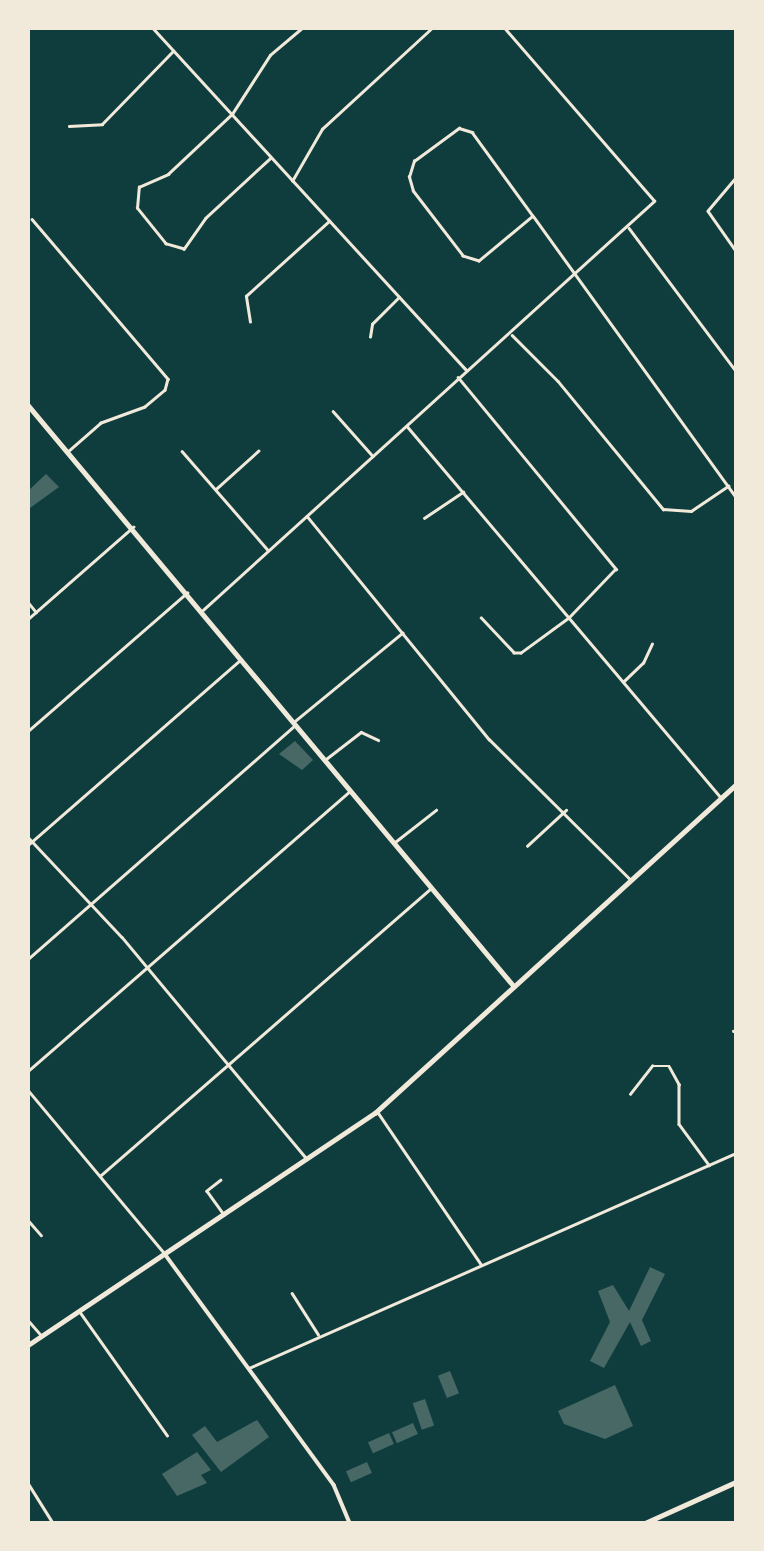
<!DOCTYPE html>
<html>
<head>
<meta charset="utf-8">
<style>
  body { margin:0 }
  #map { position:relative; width:764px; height:1551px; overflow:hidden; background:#0f3d3e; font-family:"DM Sans",sans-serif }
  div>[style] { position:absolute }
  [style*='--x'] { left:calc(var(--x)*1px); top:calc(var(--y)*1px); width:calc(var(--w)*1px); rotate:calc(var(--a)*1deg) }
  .building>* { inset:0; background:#486865; transform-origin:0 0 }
  .minor>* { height:2.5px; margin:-1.25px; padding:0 1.25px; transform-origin:1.25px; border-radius:1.25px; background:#f1e9da }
  .tertiary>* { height:3.5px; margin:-1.75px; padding:0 1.75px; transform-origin:1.75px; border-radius:1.75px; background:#f1e9da }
  .secondary>* { height:4.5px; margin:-2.25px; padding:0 2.25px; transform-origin:2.25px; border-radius:2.25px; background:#f1e9da }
  .primary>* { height:4.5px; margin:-2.25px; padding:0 2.25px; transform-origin:2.25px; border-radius:2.25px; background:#f1e9da }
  span { translate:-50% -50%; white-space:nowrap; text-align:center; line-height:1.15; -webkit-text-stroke:7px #f1e9da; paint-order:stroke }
  .frame { position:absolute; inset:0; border:30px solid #f1e9da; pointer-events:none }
</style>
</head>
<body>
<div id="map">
  <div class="building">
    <i style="clip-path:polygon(46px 474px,59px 487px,30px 508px,28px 491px)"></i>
    <i style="clip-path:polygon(295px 741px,313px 760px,302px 770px,279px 754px)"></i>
    <i style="clip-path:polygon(650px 1267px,665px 1274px,642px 1320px,651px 1341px,641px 1346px,630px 1322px,604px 1368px,590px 1361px,610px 1322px,598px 1291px,613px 1285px,629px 1311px)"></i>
    <i style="left:450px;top:1371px;width:24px;height:13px;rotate:68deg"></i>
    <i style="clip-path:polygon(615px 1385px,633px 1426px,605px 1439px,564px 1424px,558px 1411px)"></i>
    <i style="left:425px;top:1399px;width:28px;height:13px;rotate:71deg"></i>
    <i style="clip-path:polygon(257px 1420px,269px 1437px,221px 1472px,192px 1435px,205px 1426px,217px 1442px)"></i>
    <i style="left:413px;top:1423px;width:12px;height:23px;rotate:66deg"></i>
    <i style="left:389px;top:1433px;width:12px;height:23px;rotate:66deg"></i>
    <i style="clip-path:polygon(197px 1452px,211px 1470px,201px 1475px,207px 1483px,177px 1496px,162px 1474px)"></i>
    <i style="left:367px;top:1462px;width:12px;height:23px;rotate:66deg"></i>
  </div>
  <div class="minor">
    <i style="--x:153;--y:28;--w:464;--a:47.5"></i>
    <i style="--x:69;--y:126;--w:33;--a:-3"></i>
    <i style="--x:102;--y:124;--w:102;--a:-45.8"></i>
    <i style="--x:459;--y:128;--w:14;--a:17"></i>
    <i style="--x:472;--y:132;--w:104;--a:54"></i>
    <i style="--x:533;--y:216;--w:70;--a:140.2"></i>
    <i style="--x:479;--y:261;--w:17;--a:-163"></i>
    <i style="--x:463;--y:256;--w:82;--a:-127.6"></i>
    <i style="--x:413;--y:191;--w:15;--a:-106"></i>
    <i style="--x:409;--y:177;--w:17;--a:-73"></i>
    <i style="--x:414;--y:161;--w:56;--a:-36.3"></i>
    <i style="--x:271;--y:158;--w:88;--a:137.3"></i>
    <i style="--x:206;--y:218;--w:38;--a:125"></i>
    <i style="--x:184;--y:249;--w:19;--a:-164"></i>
    <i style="--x:166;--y:244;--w:46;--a:-128.9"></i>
    <i style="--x:137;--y:208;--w:21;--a:-85"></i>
    <i style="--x:139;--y:187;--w:32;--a:-24"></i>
    <i style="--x:168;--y:174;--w:88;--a:-43.2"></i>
    <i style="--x:232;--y:114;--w:70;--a:-57.2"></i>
    <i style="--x:270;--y:55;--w:42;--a:-40.2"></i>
    <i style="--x:736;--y:178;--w:43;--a:130.3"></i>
    <i style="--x:708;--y:211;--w:49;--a:55"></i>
    <i style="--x:292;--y:181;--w:60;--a:-60"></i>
    <i style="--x:322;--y:129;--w:149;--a:-42.6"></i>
    <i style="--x:534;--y:217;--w:345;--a:54.2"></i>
    <i style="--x:32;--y:219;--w:210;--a:49.6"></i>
    <i style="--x:168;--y:379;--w:11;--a:105"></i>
    <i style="--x:165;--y:390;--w:26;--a:140"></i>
    <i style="--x:145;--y:407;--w:47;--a:160"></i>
    <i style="--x:101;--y:423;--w:44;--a:138.7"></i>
    <i style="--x:629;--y:228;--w:179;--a:53.2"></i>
    <i style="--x:250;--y:322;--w:26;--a:-99"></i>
    <i style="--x:246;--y:296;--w:112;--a:-42.1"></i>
    <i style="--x:512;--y:335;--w:65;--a:45"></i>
    <i style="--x:558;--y:381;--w:166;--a:50.6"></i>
    <i style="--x:663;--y:509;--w:28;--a:4"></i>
    <i style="--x:691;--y:511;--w:45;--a:-34"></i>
    <i style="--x:370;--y:337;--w:13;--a:-81"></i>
    <i style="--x:372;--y:324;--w:38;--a:-45"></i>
    <i style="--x:458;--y:377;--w:249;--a:50.5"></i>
    <i style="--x:616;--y:569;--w:68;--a:133.8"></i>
    <i style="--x:569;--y:618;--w:59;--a:143.9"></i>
    <i style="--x:521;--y:653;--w:7;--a:180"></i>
    <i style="--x:514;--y:653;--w:48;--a:-133.3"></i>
    <i style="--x:333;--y:411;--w:60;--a:48.4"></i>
    <i style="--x:407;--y:426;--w:487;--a:49.8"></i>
    <i style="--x:182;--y:451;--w:131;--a:49"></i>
    <i style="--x:216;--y:489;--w:57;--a:-42.1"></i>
    <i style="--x:307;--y:516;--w:288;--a:50.8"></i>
    <i style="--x:489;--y:739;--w:199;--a:44.8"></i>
    <i style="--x:424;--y:518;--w:47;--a:-33.7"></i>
    <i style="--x:28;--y:602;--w:13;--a:51"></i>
    <i style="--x:203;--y:610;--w:609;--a:-42.2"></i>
    <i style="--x:654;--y:201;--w:229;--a:-130.9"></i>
    <i style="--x:28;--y:619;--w:140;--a:-41.2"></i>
    <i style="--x:623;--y:682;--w:28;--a:-44"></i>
    <i style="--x:643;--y:663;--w:21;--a:-65"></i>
    <i style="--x:295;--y:721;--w:139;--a:-39.4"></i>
    <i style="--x:28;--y:731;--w:211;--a:-41"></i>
    <i style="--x:326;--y:759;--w:44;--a:-37.6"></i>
    <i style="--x:361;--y:732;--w:19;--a:25"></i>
    <i style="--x:28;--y:837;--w:137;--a:46.8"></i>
    <i style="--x:122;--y:937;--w:289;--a:50.2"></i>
    <i style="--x:395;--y:842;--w:52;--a:-38"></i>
    <i style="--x:28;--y:845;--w:280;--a:-41.1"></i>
    <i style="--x:527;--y:846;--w:53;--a:-42.7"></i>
    <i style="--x:28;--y:959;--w:354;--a:-41.2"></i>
    <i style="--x:733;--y:1031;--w:3;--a:-18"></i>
    <i style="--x:28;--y:1071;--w:427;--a:-41"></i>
    <i style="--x:28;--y:1090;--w:214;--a:50.1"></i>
    <i style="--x:630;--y:1094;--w:36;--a:-52"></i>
    <i style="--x:652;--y:1066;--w:17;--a:0"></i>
    <i style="--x:669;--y:1066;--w:21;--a:61"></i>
    <i style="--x:679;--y:1084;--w:40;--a:90"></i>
    <i style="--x:679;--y:1124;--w:51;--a:53.8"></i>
    <i style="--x:377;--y:1111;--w:185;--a:55.8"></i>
    <i style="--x:100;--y:1176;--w:437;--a:-41"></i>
    <i style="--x:221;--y:1180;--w:18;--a:142"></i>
    <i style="--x:207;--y:1191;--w:29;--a:54"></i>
    <i style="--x:28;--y:1220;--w:20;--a:49"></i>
    <i style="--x:292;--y:1293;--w:49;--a:57.6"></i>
    <i style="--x:80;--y:1312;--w:151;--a:54.7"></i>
    <i style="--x:28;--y:1320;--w:21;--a:49"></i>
    <i style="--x:249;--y:1368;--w:532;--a:-23.82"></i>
    <i style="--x:28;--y:1483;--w:47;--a:58"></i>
  </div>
  <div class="tertiary">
    <i style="--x:165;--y:1254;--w:286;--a:53.8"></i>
    <i style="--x:334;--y:1485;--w:41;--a:67.2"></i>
  </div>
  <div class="secondary">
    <i style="--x:28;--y:405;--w:756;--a:50.1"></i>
    <i style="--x:28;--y:1345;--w:417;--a:-33.8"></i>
    <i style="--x:375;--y:1113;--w:488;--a:-42.3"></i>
  </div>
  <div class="primary">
    <i style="--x:645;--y:1523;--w:100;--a:-24.3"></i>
  </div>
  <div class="frame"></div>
</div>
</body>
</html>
